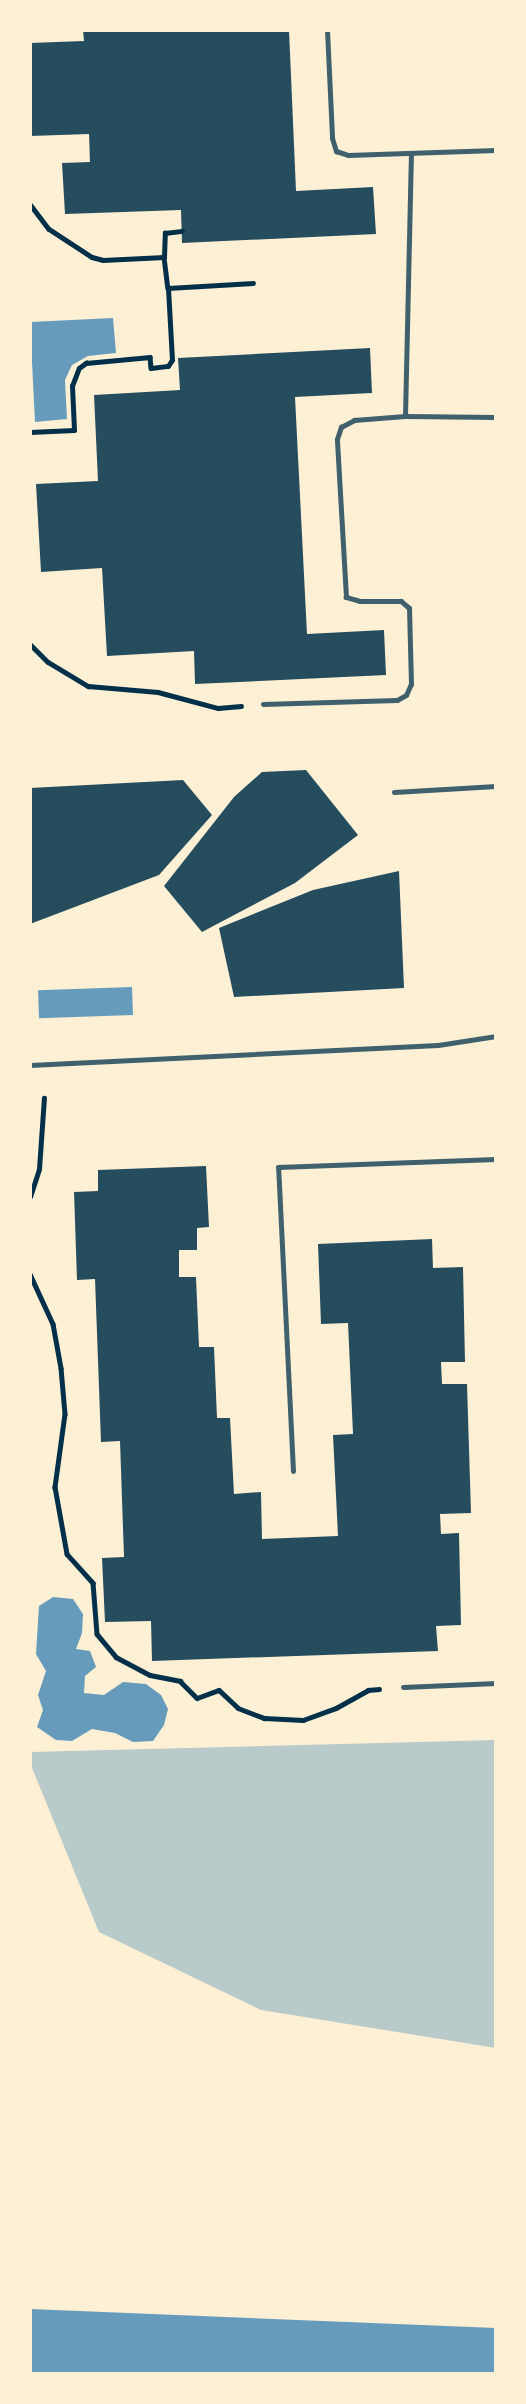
<!DOCTYPE html>
<html>
<head>
<meta charset="utf-8">
<style>
  body { margin:0 }
  #map { position:relative; width:526px; height:2404px; overflow:hidden; background:#fdf0d5; font-family:"Public Sans",sans-serif }
  div>[style] { position:absolute }
  [style*='--x'] { left:calc(var(--x)*1px); top:calc(var(--y)*1px); width:calc(var(--w)*1px); rotate:calc(var(--a)*1deg) }
  .green>* { inset:0; background:#b9caca }
  .water>* { inset:0; background:#669bbc; transform-origin:0 0 }
  .building>* { inset:0; background:#264d5e }
  .path>* { height:4.5px; margin:-2.25px; padding:0 2.25px; transform-origin:2.25px; border-radius:2.25px; background:#003049 }
  .service>* { height:5px; margin:-2.5px; padding:0 2.5px; transform-origin:2.5px; border-radius:2.5px; background:#3f606c }
  span { translate:-50% -50%; white-space:nowrap; text-align:center; line-height:1.15; -webkit-text-stroke:7px #fdf0d5; paint-order:stroke }
  .frame { position:absolute; inset:0; border:32px solid #fdf0d5; pointer-events:none }
</style>
</head>
<body>
<div id="map">
  <div class="green">
    <i style="clip-path:polygon(496px 1740px,496px 2048px,261px 2010px,99px 1932px,30px 1763px,30px 1752px)"></i>
  </div>
  <div class="water">
    <i style="clip-path:polygon(113px 318px,116px 353px,88px 356px,72px 365px,65px 380px,67px 419px,35px 422px,30px 322px)"></i>
    <i style="left:132px;top:987px;width:28px;height:94px;rotate:88deg"></i>
    <i style="clip-path:polygon(53px 1597px,73px 1599px,83px 1614px,82px 1633px,76px 1649px,90px 1651px,96px 1667px,85px 1676px,84px 1693px,104px 1695px,123px 1682px,146px 1684px,161px 1695px,168px 1709px,164px 1725px,153px 1741px,133px 1742px,115px 1733px,92px 1729px,72px 1741px,56px 1740px,37px 1727px,43px 1710px,38px 1695px,46px 1671px,36px 1654px,39px 1606px)"></i>
    <i style="clip-path:polygon(30px 2309px,496px 2328px,496px 2374px,30px 2374px)"></i>
  </div>
  <div class="building">
    <i style="clip-path:polygon(83px 30px,289px 30px,296px 191px,373px 187px,376px 234px,182px 243px,181px 210px,65px 214px,62px 163px,90px 162px,89px 134px,30px 136px,30px 43px,84px 41px)"></i>
    <i style="clip-path:polygon(370px 348px,372px 393px,295px 397px,307px 634px,384px 630px,386px 675px,195px 684px,194px 651px,107px 656px,102px 568px,41px 572px,36px 484px,98px 481px,94px 395px,180px 390px,178px 358px)"></i>
    <i style="clip-path:polygon(306px 770px,358px 835px,295px 883px,202px 932px,164px 886px,234px 797px,262px 772px)"></i>
    <i style="clip-path:polygon(183px 780px,212px 815px,159px 875px,30px 924px,30px 788px)"></i>
    <i style="clip-path:polygon(399px 871px,404px 988px,234px 997px,219px 928px,313px 890px)"></i>
    <i style="clip-path:polygon(206px 1166px,209px 1227px,197px 1228px,197px 1250px,179px 1250px,179px 1277px,196px 1277px,199px 1347px,214px 1347px,217px 1418px,230px 1418px,234px 1494px,261px 1492px,262px 1539px,338px 1536px,333px 1435px,353px 1434px,348px 1323px,321px 1324px,318px 1244px,432px 1239px,433px 1268px,463px 1267px,465px 1362px,441px 1362px,442px 1384px,467px 1384px,471px 1513px,440px 1514px,441px 1534px,459px 1533px,461px 1625px,436px 1626px,438px 1651px,152px 1661px,151px 1621px,105px 1622px,102px 1558px,124px 1557px,120px 1441px,101px 1442px,95px 1279px,77px 1280px,74px 1192px,98px 1191px,98px 1170px)"></i>
  </div>
  <div class="path">
    <i style="--x:30;--y:204;--w:31;--a:53"></i>
    <i style="--x:49;--y:229;--w:51;--a:33.1"></i>
    <i style="--x:92;--y:257;--w:11;--a:15"></i>
    <i style="--x:103;--y:260;--w:61;--a:-2.8"></i>
    <i style="--x:164;--y:257;--w:31;--a:83"></i>
    <i style="--x:168;--y:288;--w:85;--a:-3.4"></i>
    <i style="--x:164;--y:257;--w:24;--a:-88"></i>
    <i style="--x:165;--y:233;--w:17;--a:-7"></i>
    <i style="--x:30;--y:432;--w:44;--a:-2.6"></i>
    <i style="--x:74;--y:430;--w:44;--a:-92.6"></i>
    <i style="--x:72;--y:386;--w:19;--a:-69"></i>
    <i style="--x:79;--y:368;--w:9;--a:-36"></i>
    <i style="--x:86;--y:363;--w:64;--a:-5.4"></i>
    <i style="--x:150;--y:357;--w:11;--a:85"></i>
    <i style="--x:151;--y:368;--w:17;--a:-7"></i>
    <i style="--x:168;--y:366;--w:7;--a:-56"></i>
    <i style="--x:172;--y:360;--w:72;--a:-93.2"></i>
    <i style="--x:30;--y:644;--w:25;--a:45"></i>
    <i style="--x:48;--y:662;--w:47;--a:31"></i>
    <i style="--x:88;--y:686;--w:70;--a:4.9"></i>
    <i style="--x:158;--y:692;--w:62;--a:14.9"></i>
    <i style="--x:218;--y:708;--w:23;--a:-5"></i>
    <i style="--x:30;--y:1197;--w:29;--a:-72"></i>
    <i style="--x:39;--y:1169;--w:71;--a:-86"></i>
    <i style="--x:30;--y:1274;--w:55;--a:65.3"></i>
    <i style="--x:53;--y:1324;--w:45;--a:79.7"></i>
    <i style="--x:61;--y:1368;--w:46;--a:85"></i>
    <i style="--x:65;--y:1414;--w:74;--a:97.8"></i>
    <i style="--x:55;--y:1487;--w:68;--a:79.8"></i>
    <i style="--x:67;--y:1554;--w:39;--a:48"></i>
    <i style="--x:93;--y:1583;--w:51;--a:85.5"></i>
    <i style="--x:97;--y:1634;--w:30;--a:50"></i>
    <i style="--x:116;--y:1657;--w:38;--a:28"></i>
    <i style="--x:150;--y:1675;--w:31;--a:11"></i>
    <i style="--x:180;--y:1681;--w:24;--a:45"></i>
    <i style="--x:197;--y:1698;--w:23;--a:-20"></i>
    <i style="--x:219;--y:1690;--w:26;--a:43"></i>
    <i style="--x:238;--y:1708;--w:28;--a:21"></i>
    <i style="--x:264;--y:1718;--w:39;--a:3"></i>
    <i style="--x:303;--y:1720;--w:35;--a:-20"></i>
    <i style="--x:336;--y:1708;--w:37;--a:-29"></i>
    <i style="--x:368;--y:1690;--w:11;--a:-5"></i>
  </div>
  <div class="service">
    <i style="--x:327;--y:30;--w:108;--a:87.3"></i>
    <i style="--x:332;--y:138;--w:14;--a:73"></i>
    <i style="--x:336;--y:151;--w:13;--a:18"></i>
    <i style="--x:348;--y:155;--w:148;--a:-1.9"></i>
    <i style="--x:405;--y:416;--w:91;--a:0.6"></i>
    <i style="--x:263;--y:704;--w:134;--a:-1.7"></i>
    <i style="--x:397;--y:700;--w:10;--a:-29"></i>
    <i style="--x:406;--y:695;--w:12;--a:-66"></i>
    <i style="--x:411;--y:684;--w:76;--a:-91.5"></i>
    <i style="--x:409;--y:608;--w:11;--a:-139"></i>
    <i style="--x:401;--y:601;--w:41;--a:180"></i>
    <i style="--x:360;--y:601;--w:15;--a:-164"></i>
    <i style="--x:346;--y:597;--w:158;--a:-93.3"></i>
    <i style="--x:337;--y:439;--w:13;--a:-72"></i>
    <i style="--x:341;--y:427;--w:15;--a:-28"></i>
    <i style="--x:354;--y:420;--w:51;--a:-4.5"></i>
    <i style="--x:405;--y:416;--w:263;--a:-88.7"></i>
    <i style="--x:394;--y:792;--w:102;--a:-3.4"></i>
    <i style="--x:30;--y:1065;--w:408;--a:-2.8"></i>
    <i style="--x:438;--y:1045;--w:59;--a:-8.8"></i>
    <i style="--x:496;--y:1127;--w:3;--a:90"></i>
    <i style="--x:293;--y:1471;--w:304;--a:-92.8"></i>
    <i style="--x:278;--y:1167;--w:218;--a:-2.1"></i>
    <i style="--x:403;--y:1687;--w:93;--a:-2.5"></i>
  </div>
  <div class="frame"></div>
</div>
</body>
</html>
